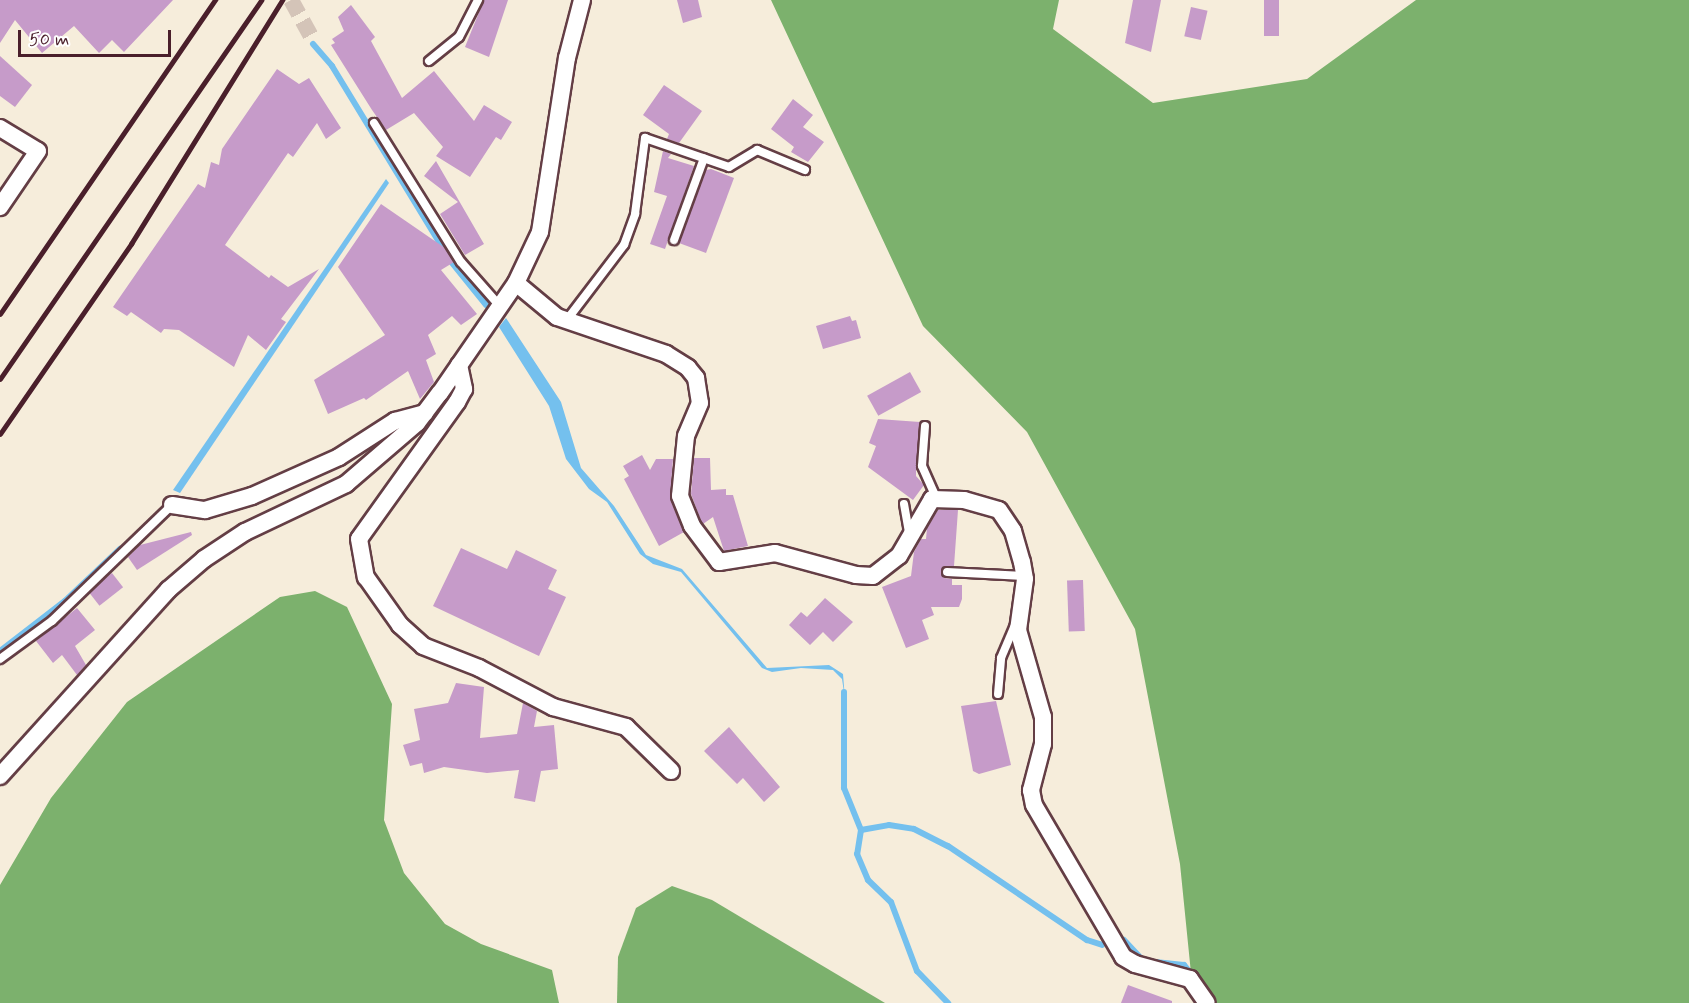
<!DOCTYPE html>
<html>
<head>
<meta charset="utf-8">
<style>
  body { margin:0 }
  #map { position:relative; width:1689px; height:1003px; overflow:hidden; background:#f6eddb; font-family:Mynerve,sans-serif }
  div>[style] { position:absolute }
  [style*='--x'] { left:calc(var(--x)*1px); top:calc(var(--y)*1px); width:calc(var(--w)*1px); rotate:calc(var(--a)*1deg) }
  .forest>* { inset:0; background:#7cb16d }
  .water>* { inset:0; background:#74c0ee }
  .stream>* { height:6px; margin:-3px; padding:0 3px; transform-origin:3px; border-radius:3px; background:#74c0ee }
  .building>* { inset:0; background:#c69bc9; transform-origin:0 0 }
  .street-tunnel>* { height:16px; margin-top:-8px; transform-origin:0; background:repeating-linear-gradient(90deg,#d4c4b8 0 16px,transparent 0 24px) }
  .roads { filter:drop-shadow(2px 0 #643e45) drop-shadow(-2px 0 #643e45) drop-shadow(0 2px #643e45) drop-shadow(0 -2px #643e45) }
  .lane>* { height:8px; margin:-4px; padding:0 4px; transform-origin:4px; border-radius:4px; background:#fff }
  .street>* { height:16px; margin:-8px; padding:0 8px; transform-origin:8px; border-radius:8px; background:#fff }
  .rail>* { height:4.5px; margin:-2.25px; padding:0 2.25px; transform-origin:2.25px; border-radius:2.25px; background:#4a1f2b }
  span { translate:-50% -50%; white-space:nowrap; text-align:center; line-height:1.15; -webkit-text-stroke:5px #fff; paint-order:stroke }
  .scale { position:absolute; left:18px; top:30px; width:153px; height:27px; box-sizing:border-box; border:3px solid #4a1f2b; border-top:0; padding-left:8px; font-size:18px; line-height:21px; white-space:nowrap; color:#4a1f2b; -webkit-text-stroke:4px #fff; paint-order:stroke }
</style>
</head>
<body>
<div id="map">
  <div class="forest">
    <i style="clip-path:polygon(771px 0,1059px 0,1053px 29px,1153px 103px,1307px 79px,1416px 0,1689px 0,1689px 1003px,1194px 1003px,1180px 864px,1135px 629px,1027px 432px,923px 326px)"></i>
    <i style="clip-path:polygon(315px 591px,347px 607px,392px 704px,384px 820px,404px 873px,445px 924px,481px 944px,552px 970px,559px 1003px,0 1003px,0 885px,51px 798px,127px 702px,280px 597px)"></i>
    <i style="clip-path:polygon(672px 886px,712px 900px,885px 1003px,617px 1003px,618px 957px,636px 908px)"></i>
  </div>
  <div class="water">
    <i style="clip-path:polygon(386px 179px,389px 183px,180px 493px,173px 490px)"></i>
    <i style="clip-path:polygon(506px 318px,561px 402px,581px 468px,614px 506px,646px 555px,682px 569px,767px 668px,829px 665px,843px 674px,845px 699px,842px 679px,833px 670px,801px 668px,772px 672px,762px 668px,681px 572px,653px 564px,640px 554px,607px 502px,589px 489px,566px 459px,549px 406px,499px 327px)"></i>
  </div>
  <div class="stream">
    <i style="--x:313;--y:44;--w:29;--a:49"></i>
    <i style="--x:332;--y:66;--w:215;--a:58.7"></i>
    <i style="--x:449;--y:259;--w:59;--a:51.2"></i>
    <i style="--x:0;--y:651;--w:82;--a:-37.6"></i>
    <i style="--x:65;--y:601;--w:76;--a:-43.4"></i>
    <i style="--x:844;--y:692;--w:96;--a:90"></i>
    <i style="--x:844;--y:788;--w:45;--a:68"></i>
    <i style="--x:861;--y:830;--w:24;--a:99"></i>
    <i style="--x:857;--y:854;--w:28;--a:67"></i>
    <i style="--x:868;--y:880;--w:32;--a:44"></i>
    <i style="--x:891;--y:902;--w:74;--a:69.4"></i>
    <i style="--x:917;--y:971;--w:45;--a:45.9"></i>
    <i style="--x:861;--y:830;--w:28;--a:-10"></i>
    <i style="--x:889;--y:825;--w:25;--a:9"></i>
    <i style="--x:914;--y:829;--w:38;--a:27"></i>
    <i style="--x:948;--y:846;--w:168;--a:34.1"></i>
    <i style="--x:1087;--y:940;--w:16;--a:18"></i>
    <i style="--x:1124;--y:940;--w:26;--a:47"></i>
    <i style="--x:1155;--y:962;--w:29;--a:6"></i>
    <i style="--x:1184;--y:965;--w:6;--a:51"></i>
  </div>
  <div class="building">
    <i style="clip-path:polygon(0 0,173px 0,124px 52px,112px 40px,99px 53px,74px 26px,42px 53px,15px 20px,0 43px)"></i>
    <i style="clip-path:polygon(484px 0,508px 0,489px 57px,465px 47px)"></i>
    <i style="clip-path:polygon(677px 0,698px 0,702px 17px,683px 23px)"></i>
    <i style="clip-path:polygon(1133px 0,1161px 0,1151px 52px,1125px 43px)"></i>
    <i style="left:1264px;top:0;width:15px;height:36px"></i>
    <i style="clip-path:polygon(351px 5px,375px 37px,371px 41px,402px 98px,434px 71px,474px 121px,484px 105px,512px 122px,501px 140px,496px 137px,470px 177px,436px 156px,443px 147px,414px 113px,386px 130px,372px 110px,331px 45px,335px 43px,332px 39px,344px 31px,338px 17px)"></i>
    <i style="left:1191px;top:7px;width:17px;height:30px;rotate:13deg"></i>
    <i style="clip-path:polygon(0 56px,32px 85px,15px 107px,0 96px)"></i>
    <i style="clip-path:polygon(277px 69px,299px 84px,309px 78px,341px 128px,326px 139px,317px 123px,293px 157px,288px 153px,225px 245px,269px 278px,271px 275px,288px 287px,319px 269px,281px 319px,286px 322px,266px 350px,248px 335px,234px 367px,179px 330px,164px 329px,161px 333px,131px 312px,127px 316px,113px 307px,198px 184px,205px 188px,211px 162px,219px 165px,222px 149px)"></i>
    <i style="clip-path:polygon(664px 85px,702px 111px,679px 143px,667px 139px,669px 134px,643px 115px)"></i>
    <i style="clip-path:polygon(793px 99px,813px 115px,803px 127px,824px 142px,808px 162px,791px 152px,794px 147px,771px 129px)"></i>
    <i style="clip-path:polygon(663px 151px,671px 154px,668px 158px,694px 166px,665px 249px,650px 244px,667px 196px,654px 192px)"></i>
    <i style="clip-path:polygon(436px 161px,484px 244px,465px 255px,440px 214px,458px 202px,424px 176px)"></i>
    <i style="clip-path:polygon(711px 169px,734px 178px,706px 253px,679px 243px,706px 170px)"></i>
    <i style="clip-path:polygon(381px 204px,445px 248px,454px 262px,441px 270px,477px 314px,461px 325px,452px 316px,428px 335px,436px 354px,426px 360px,434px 382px,420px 399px,408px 371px,366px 400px,364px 398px,328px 414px,314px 380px,385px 335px,338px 267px)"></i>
    <i style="clip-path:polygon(850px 316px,852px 321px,856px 320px,861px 338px,823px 349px,816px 326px)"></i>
    <i style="left:910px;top:372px;width:23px;height:49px;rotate:61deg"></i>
    <i style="clip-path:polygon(878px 419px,920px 422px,916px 466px,916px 476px,924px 485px,913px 500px,868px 467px,876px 446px,869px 443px)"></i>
    <i style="clip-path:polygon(642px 455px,650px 470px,656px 459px,673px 459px,670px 499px,684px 532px,659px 546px,624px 479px,629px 476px,623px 466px)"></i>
    <i style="clip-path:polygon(694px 458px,710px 458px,711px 490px,726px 489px,726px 495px,733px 495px,748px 546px,724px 551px,713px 517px,703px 524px,701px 521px,691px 494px)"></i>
    <i style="clip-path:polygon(938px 510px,958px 510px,954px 566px,945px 566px,941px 572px,944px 578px,952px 579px,952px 585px,962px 585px,962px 599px,959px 607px,931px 607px,934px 615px,922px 620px,929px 639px,906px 648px,882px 587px,911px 576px,914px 552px,921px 539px,926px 539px,927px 528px)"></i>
    <i style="clip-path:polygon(191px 532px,192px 535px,137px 570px,128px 557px,140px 545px)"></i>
    <i style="clip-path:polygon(461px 548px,507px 569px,516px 550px,557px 570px,548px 589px,566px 597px,539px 656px,433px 606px)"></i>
    <i style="left:112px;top:573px;width:18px;height:30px;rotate:52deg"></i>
    <i style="left:1083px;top:580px;width:51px;height:16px;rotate:88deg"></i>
    <i style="clip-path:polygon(825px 598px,853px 622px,833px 642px,823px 632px,810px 645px,789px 625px,801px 612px,807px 617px)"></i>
    <i style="clip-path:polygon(77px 608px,95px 630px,75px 646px,86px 665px,77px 675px,62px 655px,53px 663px,36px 641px)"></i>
    <i style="clip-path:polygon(456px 683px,484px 687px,480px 738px,517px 734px,523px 703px,537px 711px,534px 727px,554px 725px,558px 769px,541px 771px,535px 802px,514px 798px,519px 770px,487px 773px,444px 767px,424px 773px,422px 763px,410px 766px,403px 745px,420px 740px,414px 709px,448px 703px)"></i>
    <i style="clip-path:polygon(996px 701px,1011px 765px,979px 774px,973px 771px,961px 706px)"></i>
    <i style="clip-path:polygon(729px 727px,780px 787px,764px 802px,743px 778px,737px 784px,704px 751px)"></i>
    <i style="clip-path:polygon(1128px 985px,1172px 1001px,1172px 1003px,1121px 1003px)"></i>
  </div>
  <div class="street-tunnel">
    <i style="--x:291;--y:0;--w:43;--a:61.1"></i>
  </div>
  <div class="roads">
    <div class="lane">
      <i style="--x:429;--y:61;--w:38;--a:-39"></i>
      <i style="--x:459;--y:37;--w:42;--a:-62.8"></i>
      <i style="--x:374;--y:123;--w:164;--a:58"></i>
      <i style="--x:461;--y:262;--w:56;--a:48.6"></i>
      <i style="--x:674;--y:240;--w:87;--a:-69.9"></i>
      <i style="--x:566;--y:321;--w:96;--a:-52.7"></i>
      <i style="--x:624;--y:245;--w:33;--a:-70"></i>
      <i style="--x:635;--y:214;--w:77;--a:-82.5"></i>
      <i style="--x:645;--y:138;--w:89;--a:19"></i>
      <i style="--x:729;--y:167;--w:33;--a:-31"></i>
      <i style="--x:757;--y:150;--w:52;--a:22.6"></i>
      <i style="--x:925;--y:426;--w:40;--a:94.3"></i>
      <i style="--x:922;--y:466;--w:36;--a:66"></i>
      <i style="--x:904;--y:504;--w:29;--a:80"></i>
      <i style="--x:947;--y:572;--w:77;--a:3"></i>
      <i style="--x:0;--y:659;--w:64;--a:-36.2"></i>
      <i style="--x:52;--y:621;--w:167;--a:-44"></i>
      <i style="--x:998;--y:694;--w:36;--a:-85"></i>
      <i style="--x:1001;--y:658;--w:38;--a:-67"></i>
    </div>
    <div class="street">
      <i style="--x:0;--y:128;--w:44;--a:31.2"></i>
      <i style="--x:38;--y:151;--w:68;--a:124.2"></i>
      <i style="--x:516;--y:283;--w:53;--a:39.7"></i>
      <i style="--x:557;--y:317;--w:115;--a:18.7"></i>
      <i style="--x:666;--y:354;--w:26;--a:32"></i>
      <i style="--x:688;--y:368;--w:13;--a:51"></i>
      <i style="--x:696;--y:378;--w:25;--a:81"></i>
      <i style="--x:700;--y:403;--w:36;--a:113"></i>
      <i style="--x:686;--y:436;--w:60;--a:95.7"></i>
      <i style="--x:680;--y:496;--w:32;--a:68"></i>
      <i style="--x:692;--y:526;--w:45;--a:53.1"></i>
      <i style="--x:719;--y:562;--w:57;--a:-9.1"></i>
      <i style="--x:775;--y:553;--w:84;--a:15.2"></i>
      <i style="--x:856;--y:575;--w:17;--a:3"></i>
      <i style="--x:873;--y:576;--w:33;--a:-38"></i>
      <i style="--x:899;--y:556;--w:66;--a:-59.9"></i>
      <i style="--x:932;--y:499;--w:32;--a:2"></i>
      <i style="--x:964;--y:500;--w:36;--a:16"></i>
      <i style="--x:999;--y:510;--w:25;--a:56"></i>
      <i style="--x:1013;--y:531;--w:32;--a:74"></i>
      <i style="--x:1022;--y:562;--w:17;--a:80"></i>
      <i style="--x:1025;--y:579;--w:51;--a:97.8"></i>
      <i style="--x:1018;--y:630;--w:91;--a:74"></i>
      <i style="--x:1043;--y:717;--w:27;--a:90"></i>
      <i style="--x:1043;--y:744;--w:48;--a:104.6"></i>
      <i style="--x:1031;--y:790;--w:15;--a:79"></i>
      <i style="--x:1034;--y:805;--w:176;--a:59.6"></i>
      <i style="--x:1123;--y:957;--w:14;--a:30"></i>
      <i style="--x:1135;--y:964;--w:57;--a:15.3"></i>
      <i style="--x:1190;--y:979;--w:29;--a:55"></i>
      <i style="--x:459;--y:365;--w:25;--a:78"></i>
      <i style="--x:464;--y:389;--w:15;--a:118"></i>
      <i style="--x:457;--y:402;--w:168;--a:125.6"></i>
      <i style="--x:359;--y:539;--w:39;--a:80"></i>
      <i style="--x:366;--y:577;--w:59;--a:54.7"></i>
      <i style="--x:400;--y:625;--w:31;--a:42"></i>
      <i style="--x:423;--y:646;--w:60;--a:21.4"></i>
      <i style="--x:479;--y:668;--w:84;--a:27.8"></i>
      <i style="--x:553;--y:707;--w:76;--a:15.3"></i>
      <i style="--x:626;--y:727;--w:63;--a:44.4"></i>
      <i style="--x:172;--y:505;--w:33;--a:9"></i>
      <i style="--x:205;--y:510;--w:49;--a:-16.6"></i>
      <i style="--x:252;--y:496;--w:95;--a:-24.1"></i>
      <i style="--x:339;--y:457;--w:67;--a:-32.7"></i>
      <i style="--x:395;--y:421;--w:31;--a:-15"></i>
      <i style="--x:0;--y:776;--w:251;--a:-47.9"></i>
      <i style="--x:168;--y:590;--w:48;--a:-40.7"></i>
      <i style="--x:204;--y:559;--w:49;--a:-33.4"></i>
      <i style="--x:245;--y:532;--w:112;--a:-25.4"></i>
      <i style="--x:346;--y:484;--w:94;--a:-40.7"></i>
      <i style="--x:417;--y:423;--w:38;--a:-53"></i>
      <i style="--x:440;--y:393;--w:134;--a:-55.4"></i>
      <i style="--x:516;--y:283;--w:56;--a:-64.8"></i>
      <i style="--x:540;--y:232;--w:176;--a:-81.2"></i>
      <i style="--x:567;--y:58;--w:60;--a:-75.5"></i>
    </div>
  </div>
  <div class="rail">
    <i style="--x:0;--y:314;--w:381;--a:-55.6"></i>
    <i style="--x:0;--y:379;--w:460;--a:-55.4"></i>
    <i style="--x:0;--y:434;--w:231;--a:-55.4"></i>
    <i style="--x:131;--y:244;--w:287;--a:-58.2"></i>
  </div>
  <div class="scale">50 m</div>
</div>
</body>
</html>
